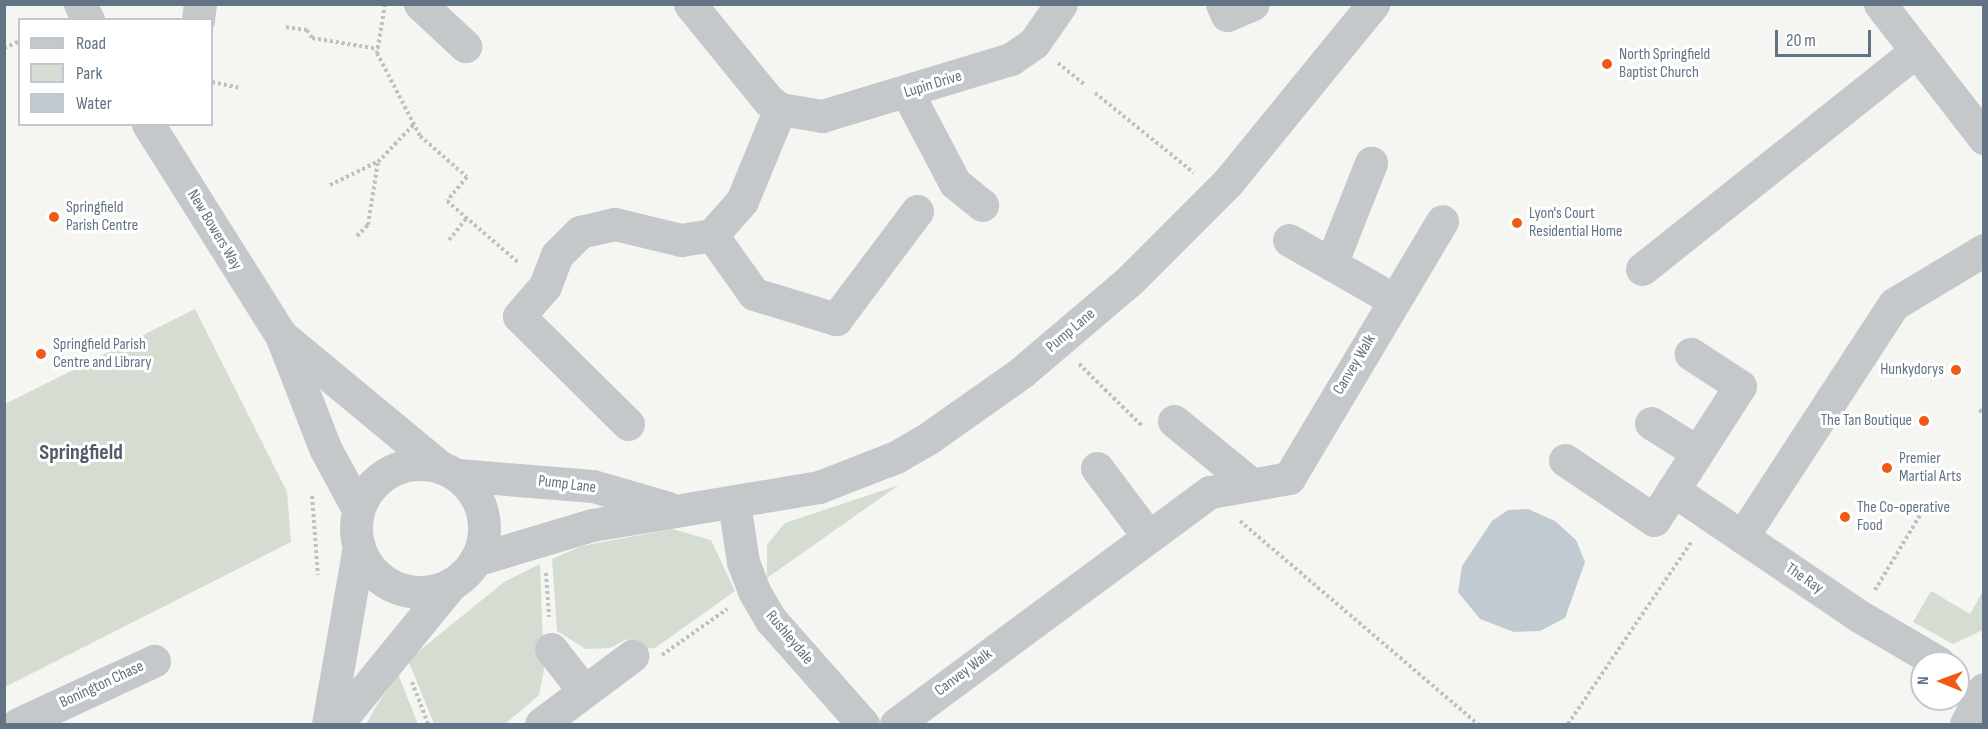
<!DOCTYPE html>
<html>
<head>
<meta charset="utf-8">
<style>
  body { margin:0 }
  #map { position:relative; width:1988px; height:729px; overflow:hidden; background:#f5f6f1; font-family:"Sofia Sans Condensed",sans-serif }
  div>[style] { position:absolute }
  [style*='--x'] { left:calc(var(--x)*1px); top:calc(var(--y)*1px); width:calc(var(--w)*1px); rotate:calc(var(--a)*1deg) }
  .green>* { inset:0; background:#d5ddd2 }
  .water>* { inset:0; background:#c0cad0 }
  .path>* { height:4px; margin-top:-2px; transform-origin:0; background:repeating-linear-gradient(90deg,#bec0c2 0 3px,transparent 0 6px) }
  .minor>* { height:33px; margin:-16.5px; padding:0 16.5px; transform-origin:16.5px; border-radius:16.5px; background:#c4c8cb }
  .minor>.ring { margin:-16.5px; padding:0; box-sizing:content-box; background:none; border:33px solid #c4c8cb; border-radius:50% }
  .dots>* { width:16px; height:16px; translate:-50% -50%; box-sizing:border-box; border:3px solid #fff; border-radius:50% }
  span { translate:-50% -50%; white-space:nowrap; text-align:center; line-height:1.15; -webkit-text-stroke:6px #fff; paint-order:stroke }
  .poi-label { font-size:16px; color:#627385 }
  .left { translate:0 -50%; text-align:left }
  .right { translate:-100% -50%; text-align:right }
  .street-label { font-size:16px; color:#627385 }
  .district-label { font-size:22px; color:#515c69; font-weight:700 }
  .frame { position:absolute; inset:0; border:6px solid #627385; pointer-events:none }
  .legend { position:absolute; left:18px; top:18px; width:195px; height:108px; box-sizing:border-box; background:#fff; border:2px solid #c0c7ce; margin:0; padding:8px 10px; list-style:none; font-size:18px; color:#627385 }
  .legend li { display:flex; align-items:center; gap:12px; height:30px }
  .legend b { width:30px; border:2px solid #c0c7ce }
  .north { position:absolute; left:1910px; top:651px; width:60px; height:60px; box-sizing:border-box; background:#fff; border:2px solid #c0c7ce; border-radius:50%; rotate:271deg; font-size:16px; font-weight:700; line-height:24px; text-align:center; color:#627385 }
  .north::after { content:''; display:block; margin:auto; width:21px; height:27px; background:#f05a17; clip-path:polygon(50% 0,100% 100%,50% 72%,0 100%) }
  .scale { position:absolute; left:1775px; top:30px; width:96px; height:27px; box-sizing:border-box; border:3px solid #627385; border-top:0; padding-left:8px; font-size:18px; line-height:21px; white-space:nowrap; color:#627385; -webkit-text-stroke:4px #fff; paint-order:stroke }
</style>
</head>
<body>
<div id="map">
  <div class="green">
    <i style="clip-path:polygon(195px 309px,287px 492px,291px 542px,5px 687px,5px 404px)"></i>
    <i style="clip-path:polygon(899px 485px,767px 578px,767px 545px,785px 523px)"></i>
    <i style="clip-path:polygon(672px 529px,711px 540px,735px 591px,655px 648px,642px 649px,627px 639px,610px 648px,586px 649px,557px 631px,552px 559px,582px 546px)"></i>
    <i style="clip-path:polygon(540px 564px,544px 670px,539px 695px,505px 724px,434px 724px,408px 660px,504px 582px)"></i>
    <i style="clip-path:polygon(1931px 591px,1970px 614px,1983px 591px,1983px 630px,1953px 644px,1913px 622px)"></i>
    <i style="clip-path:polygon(398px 674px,418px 724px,366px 724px,377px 705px)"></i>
  </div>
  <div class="water">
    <i style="clip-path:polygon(1528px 509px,1555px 521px,1576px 540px,1585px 562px,1565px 618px,1540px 631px,1514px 632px,1480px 619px,1458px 592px,1462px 566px,1492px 521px,1508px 510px)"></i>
  </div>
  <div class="path">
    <i style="--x:385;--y:4;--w:50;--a:99.3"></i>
    <i style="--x:377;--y:53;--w:93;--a:62.6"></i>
    <i style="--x:420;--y:136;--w:62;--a:41.1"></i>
    <i style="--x:467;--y:177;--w:31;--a:130"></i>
    <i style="--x:447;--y:201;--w:96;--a:40.8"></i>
    <i style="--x:286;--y:27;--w:21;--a:8"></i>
    <i style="--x:307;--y:30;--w:9;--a:58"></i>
    <i style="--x:312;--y:38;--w:67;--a:9.5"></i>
    <i style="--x:4;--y:48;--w:17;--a:-24"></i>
    <i style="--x:1058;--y:63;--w:35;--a:39"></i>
    <i style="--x:212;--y:82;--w:30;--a:12"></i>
    <i style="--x:1095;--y:93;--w:127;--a:38.9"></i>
    <i style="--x:330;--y:185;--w:52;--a:-26.1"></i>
    <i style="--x:357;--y:236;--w:16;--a:-45"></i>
    <i style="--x:368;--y:225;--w:64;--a:-81"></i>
    <i style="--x:378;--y:162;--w:52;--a:-46.5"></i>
    <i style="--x:449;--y:240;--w:28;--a:-51"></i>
    <i style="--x:1079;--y:364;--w:88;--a:44.5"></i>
    <i style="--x:1979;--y:410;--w:6;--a:31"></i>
    <i style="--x:312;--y:496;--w:79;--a:85.7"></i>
    <i style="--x:1240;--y:521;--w:313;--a:40.5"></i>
    <i style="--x:546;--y:573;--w:44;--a:86.1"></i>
    <i style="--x:1875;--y:590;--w:87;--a:-59"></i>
    <i style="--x:1920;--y:515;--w:5;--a:-143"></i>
    <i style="--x:662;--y:655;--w:80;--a:-35.3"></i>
    <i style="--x:412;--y:682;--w:45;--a:69.1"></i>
    <i style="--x:1568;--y:724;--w:221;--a:-55.9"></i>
  </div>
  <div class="minor">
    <i style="--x:80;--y:4;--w:18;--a:63"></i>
    <i style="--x:420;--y:4;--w:62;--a:43"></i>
    <i style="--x:690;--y:4;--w:124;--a:50.9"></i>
    <i style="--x:768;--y:100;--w:15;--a:37"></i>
    <i style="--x:780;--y:109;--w:43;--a:9.5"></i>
    <i style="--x:822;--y:116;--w:197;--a:-16.8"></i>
    <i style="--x:1011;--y:59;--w:28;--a:-35"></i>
    <i style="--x:1034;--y:43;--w:47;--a:-55.3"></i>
    <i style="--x:1222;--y:4;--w:12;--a:66"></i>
    <i style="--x:1227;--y:15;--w:28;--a:-23"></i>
    <i style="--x:1880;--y:4;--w:170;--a:52.2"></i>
    <i style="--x:198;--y:20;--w:16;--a:-83"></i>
    <i style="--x:907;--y:92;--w:103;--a:62.2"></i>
    <i style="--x:955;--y:183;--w:35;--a:39"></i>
    <i style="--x:148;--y:124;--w:249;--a:57.8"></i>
    <i style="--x:281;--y:335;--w:121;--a:68.7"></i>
    <i style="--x:325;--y:448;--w:69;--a:61.6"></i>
    <i style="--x:712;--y:235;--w:72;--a:54.6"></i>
    <i style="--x:754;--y:294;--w:86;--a:17"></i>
    <i style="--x:836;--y:319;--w:135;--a:-53.1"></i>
    <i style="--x:1289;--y:240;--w:121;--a:29.7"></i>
    <i style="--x:1331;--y:264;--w:109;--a:-68.4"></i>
    <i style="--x:1642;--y:269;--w:350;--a:-38.5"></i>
    <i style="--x:283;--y:337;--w:202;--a:39.6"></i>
    <i style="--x:1174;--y:421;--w:98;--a:39.2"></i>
    <i style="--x:1651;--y:423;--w:54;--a:32.2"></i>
    <i style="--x:628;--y:424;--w:153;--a:-135.3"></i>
    <i style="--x:519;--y:316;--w:40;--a:-49"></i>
    <i style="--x:545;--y:286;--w:33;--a:-69"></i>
    <i style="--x:557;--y:255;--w:33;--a:-45"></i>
    <i style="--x:580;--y:232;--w:36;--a:-13"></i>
    <i style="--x:615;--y:224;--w:68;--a:13.6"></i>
    <i style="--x:681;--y:240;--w:31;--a:-9"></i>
    <i style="--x:712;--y:235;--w:45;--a:-48.6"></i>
    <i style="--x:742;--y:201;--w:100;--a:-67.6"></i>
    <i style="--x:1565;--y:460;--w:107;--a:34"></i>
    <i style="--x:1654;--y:520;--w:159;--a:-57.3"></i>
    <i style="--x:1740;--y:386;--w:59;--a:-146.9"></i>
    <i class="ring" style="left:356px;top:464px;width:95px;height:95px"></i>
    <i style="--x:1097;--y:468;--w:85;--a:53.1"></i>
    <i style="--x:458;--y:475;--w:135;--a:4.7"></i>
    <i style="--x:593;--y:486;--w:78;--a:16.3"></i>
    <i style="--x:1673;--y:490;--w:225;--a:34.1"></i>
    <i style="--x:1859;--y:616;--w:93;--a:30.4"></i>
    <i style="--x:734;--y:503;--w:60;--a:81.3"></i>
    <i style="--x:743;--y:562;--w:31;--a:69"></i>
    <i style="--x:754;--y:591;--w:34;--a:60"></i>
    <i style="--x:771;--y:620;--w:139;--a:48.5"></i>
    <i style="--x:1742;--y:537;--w:278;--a:-56.9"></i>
    <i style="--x:1894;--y:304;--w:105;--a:-31"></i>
    <i style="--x:475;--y:560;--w:122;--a:-16.7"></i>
    <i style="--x:592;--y:525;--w:230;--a:-9.5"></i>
    <i style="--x:819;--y:487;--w:83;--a:-21.3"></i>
    <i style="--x:896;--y:457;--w:39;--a:-30"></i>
    <i style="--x:930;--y:437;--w:113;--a:-35.2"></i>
    <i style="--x:1022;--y:372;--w:140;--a:-40.4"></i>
    <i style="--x:1129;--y:281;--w:140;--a:-45"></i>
    <i style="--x:1228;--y:182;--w:230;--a:-50.8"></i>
    <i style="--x:551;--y:649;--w:53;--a:51.8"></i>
    <i style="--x:18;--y:724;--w:150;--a:-24.9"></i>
    <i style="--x:328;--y:724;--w:180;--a:-80.1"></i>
    <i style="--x:337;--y:724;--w:181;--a:-50.8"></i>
    <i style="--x:541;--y:724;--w:114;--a:-36.8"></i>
    <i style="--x:896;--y:724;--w:390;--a:-36.5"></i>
    <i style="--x:1210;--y:492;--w:80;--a:-10"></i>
    <i style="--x:1289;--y:478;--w:299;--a:-59.2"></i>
    <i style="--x:1966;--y:724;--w:39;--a:-63"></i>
  </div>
  <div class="dots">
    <i style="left:1607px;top:64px;background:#f05a17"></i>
    <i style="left:54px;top:217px;background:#f05a17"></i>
    <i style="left:1517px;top:223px;background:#f05a17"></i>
    <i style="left:41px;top:354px;background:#f05a17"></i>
    <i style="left:1956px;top:370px;background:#f05a17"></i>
    <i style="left:1924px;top:421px;background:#f05a17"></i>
    <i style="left:1887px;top:468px;background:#f05a17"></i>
    <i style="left:1845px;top:517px;background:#f05a17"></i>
  </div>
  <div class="poi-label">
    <span class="left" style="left:1619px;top:64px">North Springfield<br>Baptist Church</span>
    <span class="left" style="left:66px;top:217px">Springfield<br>Parish Centre</span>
    <span class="left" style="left:1529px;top:223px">Lyon's Court<br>Residential Home</span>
    <span class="left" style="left:53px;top:354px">Springfield Parish<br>Centre and Library</span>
    <span class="right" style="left:1944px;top:370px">Hunkydorys</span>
    <span class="right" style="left:1912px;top:421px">The Tan Boutique</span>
    <span class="left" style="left:1899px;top:468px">Premier<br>Martial Arts</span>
    <span class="left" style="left:1857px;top:517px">The Co-operative<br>Food</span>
  </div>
  <div class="street-label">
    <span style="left:933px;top:85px;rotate:-17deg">Lupin Drive</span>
    <span style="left:214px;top:230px;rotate:59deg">New Bowers Way</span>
    <span style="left:1071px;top:331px;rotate:-40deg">Pump Lane</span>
    <span style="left:1355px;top:365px;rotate:-59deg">Canvey Walk</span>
    <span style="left:567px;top:485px;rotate:7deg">Pump Lane</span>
    <span style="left:1804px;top:579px;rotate:34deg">The Ray</span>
    <span style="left:789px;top:638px;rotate:50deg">Rushleydale</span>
    <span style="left:964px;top:673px;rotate:-37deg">Canvey Walk</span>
    <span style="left:102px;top:685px;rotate:-25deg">Bonington Chase</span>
  </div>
  <div class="district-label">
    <span style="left:81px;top:453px">Springfield</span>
  </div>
  <div class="frame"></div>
  <ul class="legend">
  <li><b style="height:8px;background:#c4c8cb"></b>Road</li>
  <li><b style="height:16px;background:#d5ddd2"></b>Park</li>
  <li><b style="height:16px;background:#c0cad0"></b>Water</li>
  </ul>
  <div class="north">N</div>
  <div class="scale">20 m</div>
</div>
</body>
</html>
